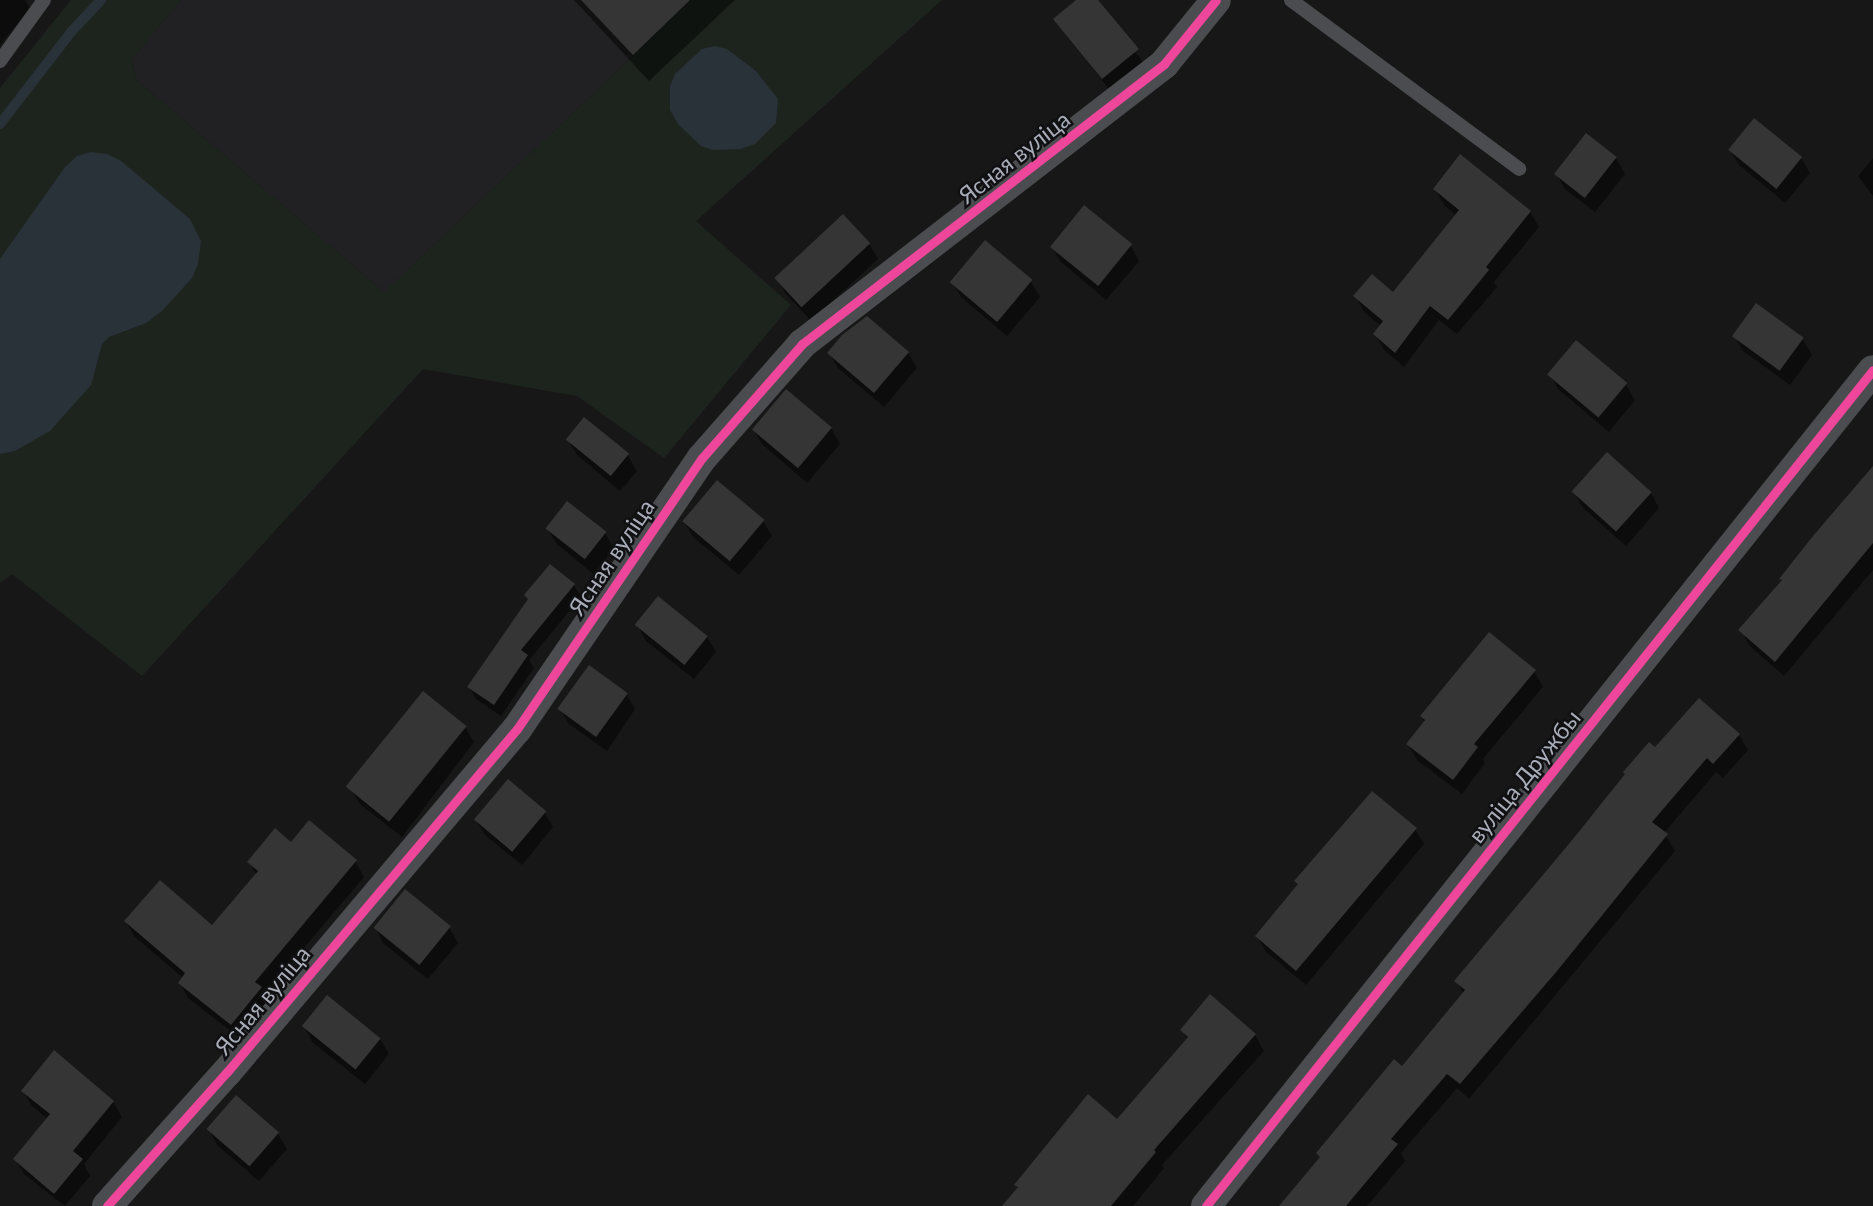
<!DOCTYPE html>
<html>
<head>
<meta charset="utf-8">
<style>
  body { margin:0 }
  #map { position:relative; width:1873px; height:1206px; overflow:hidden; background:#171717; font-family:Lato,sans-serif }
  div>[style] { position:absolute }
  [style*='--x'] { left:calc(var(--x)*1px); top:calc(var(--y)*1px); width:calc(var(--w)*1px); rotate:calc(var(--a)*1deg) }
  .built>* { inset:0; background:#212123 }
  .green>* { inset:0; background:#1d241e }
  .water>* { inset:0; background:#2a3239 }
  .shadow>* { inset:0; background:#0007 }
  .stream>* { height:10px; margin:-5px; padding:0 5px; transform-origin:5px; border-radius:5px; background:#2a3239 }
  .building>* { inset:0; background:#353536; transform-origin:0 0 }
  .service>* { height:14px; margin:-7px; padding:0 7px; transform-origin:7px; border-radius:7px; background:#4b4c50 }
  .minor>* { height:30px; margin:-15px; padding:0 15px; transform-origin:15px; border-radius:15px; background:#4b4c50 }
  .cycleway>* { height:9px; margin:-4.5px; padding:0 4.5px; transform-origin:4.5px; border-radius:4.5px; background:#ed469a }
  span { translate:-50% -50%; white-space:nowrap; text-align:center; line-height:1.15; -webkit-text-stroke:5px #111113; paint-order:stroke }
  .street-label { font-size:23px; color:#a8adb8 }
</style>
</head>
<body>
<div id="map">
  <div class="built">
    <i style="clip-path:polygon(181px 0,692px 0,384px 292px,137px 80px,131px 60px)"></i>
  </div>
  <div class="green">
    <i style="clip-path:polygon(71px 0,181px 0,131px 60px,137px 80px,384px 292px,692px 0,942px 0,696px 221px,791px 305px,664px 458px,577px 396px,423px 369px,142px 676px,12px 574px,0 583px,0 88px)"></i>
  </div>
  <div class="water">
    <i style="clip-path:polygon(715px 46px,727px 49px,756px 71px,778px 99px,776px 123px,755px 144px,741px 149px,713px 150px,701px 146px,678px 124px,670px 110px,670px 86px,675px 74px,702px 49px)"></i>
    <i style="clip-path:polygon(91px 152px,107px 154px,121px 161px,190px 219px,201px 241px,198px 264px,192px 278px,162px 311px,146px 323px,109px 337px,102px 344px,91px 385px,50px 431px,15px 451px,0 454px,0 259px,65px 167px,77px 156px)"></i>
  </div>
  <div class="shadow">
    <i style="clip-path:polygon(0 0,25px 0,30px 8px,0 45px)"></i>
    <i style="clip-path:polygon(574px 0,735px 0,649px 81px)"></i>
    <i style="clip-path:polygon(1079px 0,1096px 0,1146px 66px,1112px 93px,1055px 19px)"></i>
    <i style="clip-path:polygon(1730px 150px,1801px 158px,1810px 173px,1785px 203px,1739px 165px)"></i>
    <i style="clip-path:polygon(1616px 158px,1625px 174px,1595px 212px,1565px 189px,1556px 174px)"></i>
    <i style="clip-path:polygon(1873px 158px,1873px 196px,1858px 176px)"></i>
    <i style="clip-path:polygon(1435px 189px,1530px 212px,1539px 227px,1494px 282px,1497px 287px,1457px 334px,1439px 320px,1404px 367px,1384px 350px,1375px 334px,1381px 326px,1364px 312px,1355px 296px,1393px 294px,1457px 216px,1444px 205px)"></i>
    <i style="clip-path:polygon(843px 217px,869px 244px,878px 259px,811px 321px,786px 294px,777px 279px)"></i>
    <i style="clip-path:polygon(985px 243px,1031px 282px,1040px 297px,1007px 336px,961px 297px,952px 282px)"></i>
    <i style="clip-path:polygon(1130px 245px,1139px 261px,1106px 300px,1060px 261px,1052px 246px)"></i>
    <i style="clip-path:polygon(1757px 306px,1803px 340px,1812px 355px,1790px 385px,1743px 351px,1734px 336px)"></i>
    <i style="clip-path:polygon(829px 353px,908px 353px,917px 368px,884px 407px,838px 368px)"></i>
    <i style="clip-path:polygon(1550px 374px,1626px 385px,1635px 400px,1609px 432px,1558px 389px)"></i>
    <i style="clip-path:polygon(585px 420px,628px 456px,637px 471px,620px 491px,577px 455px,568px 440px)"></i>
    <i style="clip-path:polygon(831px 428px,840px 444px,807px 483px,762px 444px,753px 429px)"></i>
    <i style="clip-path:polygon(1873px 468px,1873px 570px,1784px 676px,1749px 645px,1741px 630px)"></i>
    <i style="clip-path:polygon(1574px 492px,1651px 493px,1659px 508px,1626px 546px,1583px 508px)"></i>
    <i style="clip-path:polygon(684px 521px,763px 521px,772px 536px,739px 575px,693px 537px)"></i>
    <i style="clip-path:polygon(547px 528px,605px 533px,614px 549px,593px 574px,556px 543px)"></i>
    <i style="clip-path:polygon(550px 566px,574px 585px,581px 597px,529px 660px,534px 668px,501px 716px,476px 699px,469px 687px)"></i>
    <i style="clip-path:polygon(637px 625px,707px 637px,716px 652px,694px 679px,646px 641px)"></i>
    <i style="clip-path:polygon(1534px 671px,1543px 687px,1483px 759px,1485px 763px,1462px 794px,1417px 760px,1408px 744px,1425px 723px,1422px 717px)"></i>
    <i style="clip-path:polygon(626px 694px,635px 709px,607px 751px,569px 724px,560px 709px)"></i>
    <i style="clip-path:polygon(465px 727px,474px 742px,402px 837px,360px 804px,351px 789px)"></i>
    <i style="clip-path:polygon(1739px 735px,1748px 750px,1723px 778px,1716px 772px,1664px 833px,1675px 851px,1469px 1099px,1457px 1088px,1401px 1153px,1405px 1161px,1367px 1206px,1281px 1206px,1464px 994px,1457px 981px,1655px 750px)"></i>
    <i style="clip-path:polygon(544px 812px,553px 827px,522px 865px,485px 835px,476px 820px)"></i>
    <i style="clip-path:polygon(1415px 829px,1424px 844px,1306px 985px,1266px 952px,1257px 936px)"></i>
    <i style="clip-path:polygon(291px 844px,355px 861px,364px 877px,264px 995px,269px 1003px,241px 1039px,188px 998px,180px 983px,183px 978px,135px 937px,126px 922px,212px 927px,257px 875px,249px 862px)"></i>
    <i style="clip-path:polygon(375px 927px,449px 927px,458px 943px,428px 979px,383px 943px)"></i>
    <i style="clip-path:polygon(304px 1026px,380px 1039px,389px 1054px,365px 1084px,312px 1042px)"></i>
    <i style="clip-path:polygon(1182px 1030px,1255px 1035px,1264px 1051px,1162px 1165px,1164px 1168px,1133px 1206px,1004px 1206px,1019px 1189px,1016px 1185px,1117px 1121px,1188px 1040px)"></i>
    <i style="clip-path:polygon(23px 1091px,113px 1102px,122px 1117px,84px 1164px,90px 1176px,65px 1206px,24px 1174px,15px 1159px,48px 1119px,32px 1106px)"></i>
    <i style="clip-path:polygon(209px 1130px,278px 1134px,287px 1149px,259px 1181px,217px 1145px)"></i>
  </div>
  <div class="stream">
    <i style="--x:0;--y:124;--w:116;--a:-52.3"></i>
    <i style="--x:71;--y:32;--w:44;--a:-46.8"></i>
  </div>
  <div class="building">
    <i style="clip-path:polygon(581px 0,690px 0,633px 55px)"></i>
    <i style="clip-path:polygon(1076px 0,1098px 0,1139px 49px,1102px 79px,1053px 19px)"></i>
    <i style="left:1754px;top:118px;width:62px;height:41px;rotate:39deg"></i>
    <i style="left:1586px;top:133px;width:39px;height:52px;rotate:38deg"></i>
    <i style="clip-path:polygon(1460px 154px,1531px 211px,1486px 267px,1489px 270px,1448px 320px,1430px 306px,1395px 353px,1373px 334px,1383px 321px,1353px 296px,1372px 274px,1393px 292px,1459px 210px,1433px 189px)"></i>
    <i style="left:1084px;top:205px;width:62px;height:54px;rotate:39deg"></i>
    <i style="left:843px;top:214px;width:40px;height:94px;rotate:47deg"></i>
    <i style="left:985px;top:240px;width:62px;height:55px;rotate:40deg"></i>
    <i style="left:1756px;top:303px;width:59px;height:41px;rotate:36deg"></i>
    <i style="clip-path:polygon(867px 316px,909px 352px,874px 393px,827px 353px,842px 335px)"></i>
    <i style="left:1576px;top:340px;width:67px;height:45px;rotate:40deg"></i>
    <i style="left:786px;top:389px;width:60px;height:53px;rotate:40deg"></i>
    <i style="left:584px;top:417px;width:58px;height:29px;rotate:39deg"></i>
    <i style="left:1607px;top:452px;width:60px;height:53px;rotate:42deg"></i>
    <i style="clip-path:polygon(1873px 466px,1873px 543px,1775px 662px,1738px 630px,1782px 580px,1779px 579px,1813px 536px)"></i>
    <i style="left:717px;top:480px;width:62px;height:54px;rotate:40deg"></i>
    <i style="left:567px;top:501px;width:50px;height:35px;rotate:38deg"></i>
    <i style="clip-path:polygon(550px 564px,575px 584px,521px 650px,528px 655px,494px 705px,467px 687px,528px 599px,524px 595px)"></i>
    <i style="left:658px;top:596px;width:64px;height:37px;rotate:39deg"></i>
    <i style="clip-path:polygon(1489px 632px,1536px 670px,1474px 744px,1478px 747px,1453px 780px,1406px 744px,1425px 720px,1420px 716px)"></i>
    <i style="left:589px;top:665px;width:48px;height:54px;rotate:36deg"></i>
    <i style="left:423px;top:691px;width:56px;height:123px;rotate:39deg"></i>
    <i style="clip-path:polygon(1699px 698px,1740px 734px,1713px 764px,1707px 758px,1652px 822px,1668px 834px,1557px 971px,1460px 1084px,1447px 1074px,1391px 1139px,1398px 1144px,1346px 1206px,1279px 1206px,1320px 1157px,1316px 1153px,1394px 1059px,1402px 1066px,1465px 990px,1454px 981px,1573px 839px,1625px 774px,1623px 772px,1649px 742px,1655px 747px)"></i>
    <i style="left:508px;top:779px;width:50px;height:53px;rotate:40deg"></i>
    <i style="clip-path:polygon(1372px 791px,1417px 828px,1296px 971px,1255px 936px,1298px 884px,1294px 881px)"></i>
    <i style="clip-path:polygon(309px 820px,357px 860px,255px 982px,262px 987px,231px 1025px,178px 983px,185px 973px,124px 921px,160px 880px,212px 925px,258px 871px,247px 862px,275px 828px,291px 842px)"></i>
    <i style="left:405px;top:889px;width:59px;height:50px;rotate:39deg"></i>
    <i style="clip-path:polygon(1210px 994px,1256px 1034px,1154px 1150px,1156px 1152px,1111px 1206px,1002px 1206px,1018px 1187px,1014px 1185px,1088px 1094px,1117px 1119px,1188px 1037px,1180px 1030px)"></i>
    <i style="left:327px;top:995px;width:69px;height:40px;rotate:39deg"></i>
    <i style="clip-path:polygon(54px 1050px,114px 1101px,73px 1151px,83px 1159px,54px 1194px,13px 1159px,50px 1114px,21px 1091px)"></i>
    <i style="left:236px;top:1095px;width:57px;height:45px;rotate:41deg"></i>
  </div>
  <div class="service">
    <i style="--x:1291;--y:0;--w:284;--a:36.5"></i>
    <i style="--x:0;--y:61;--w:75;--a:-54.2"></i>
  </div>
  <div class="minor">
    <i style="--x:107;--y:1206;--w:180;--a:-48.2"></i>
    <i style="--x:227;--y:1072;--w:449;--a:-49.8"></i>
    <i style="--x:517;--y:729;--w:328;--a:-55.7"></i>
    <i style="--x:702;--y:458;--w:152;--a:-48.7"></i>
    <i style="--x:802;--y:344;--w:458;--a:-37.7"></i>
    <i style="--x:1164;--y:64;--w:82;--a:-50.9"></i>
    <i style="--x:1206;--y:1206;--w:1069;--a:-51.42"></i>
  </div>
  <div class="cycleway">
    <i style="--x:107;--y:1206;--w:180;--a:-48.2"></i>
    <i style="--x:227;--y:1072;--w:449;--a:-49.8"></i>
    <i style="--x:517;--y:729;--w:328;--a:-55.7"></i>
    <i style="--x:702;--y:458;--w:152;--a:-48.7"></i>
    <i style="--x:802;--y:344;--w:458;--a:-37.7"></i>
    <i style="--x:1164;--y:64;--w:82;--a:-50.9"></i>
    <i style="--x:1206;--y:1206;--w:1069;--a:-51.42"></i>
  </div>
  <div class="street-label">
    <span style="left:1014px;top:157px;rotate:-38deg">Ясная вуліца</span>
    <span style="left:611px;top:557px;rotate:-56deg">Ясная вуліца</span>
    <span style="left:1524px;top:776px;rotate:-51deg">вуліца Дружбы</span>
    <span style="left:262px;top:1000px;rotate:-50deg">Ясная вуліца</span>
  </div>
</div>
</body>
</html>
